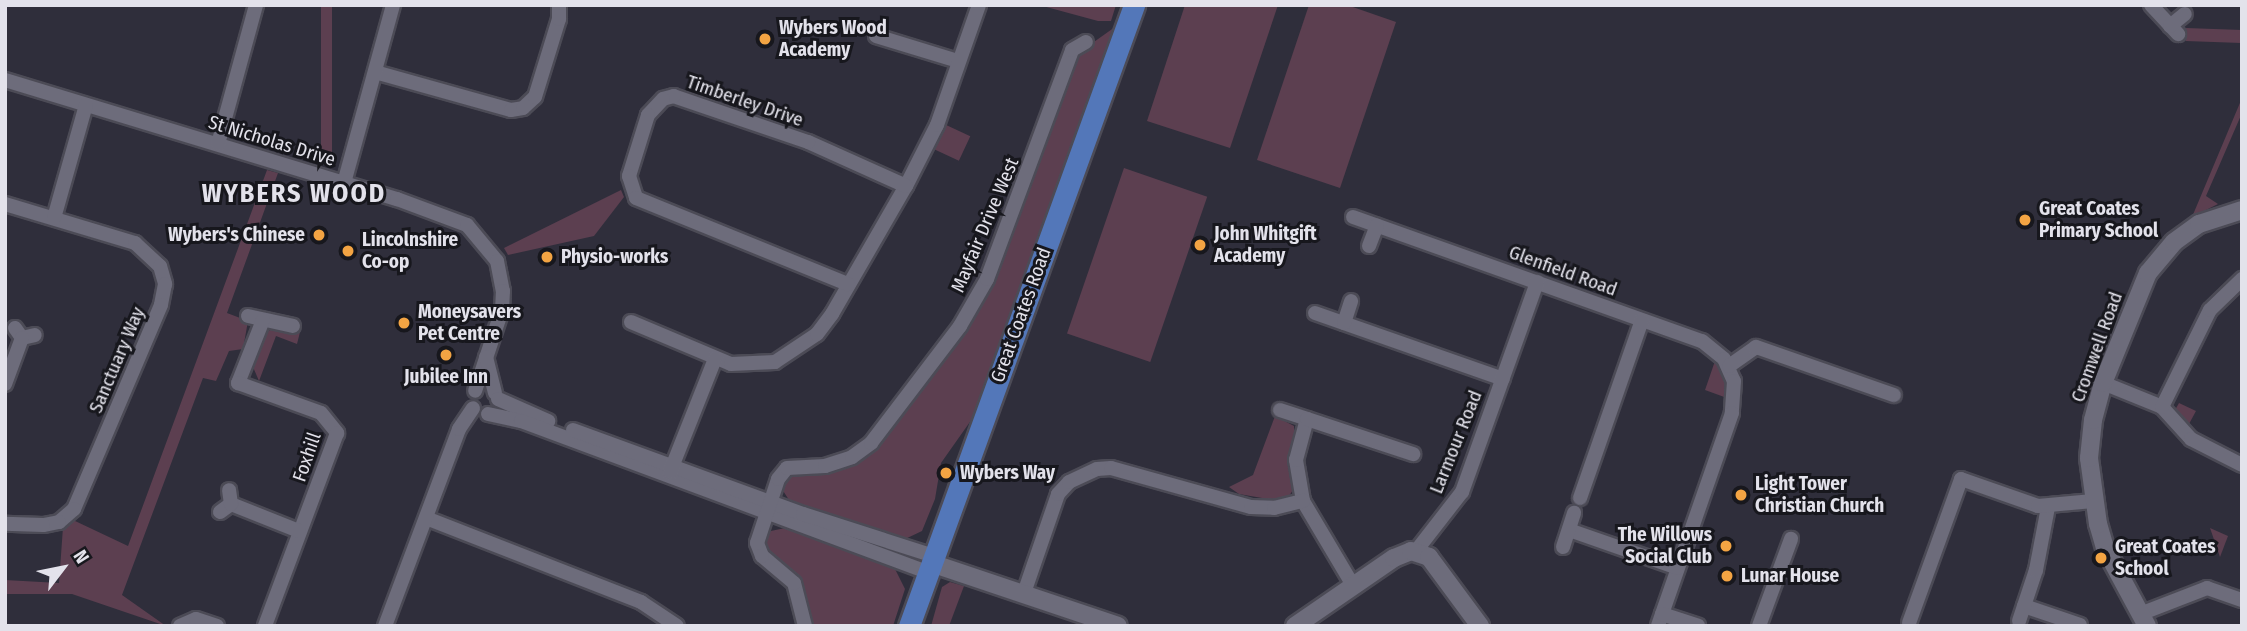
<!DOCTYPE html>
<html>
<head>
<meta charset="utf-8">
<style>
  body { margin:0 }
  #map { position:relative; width:2247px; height:631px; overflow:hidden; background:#2f2e3b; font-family:"Fira Sans Condensed",sans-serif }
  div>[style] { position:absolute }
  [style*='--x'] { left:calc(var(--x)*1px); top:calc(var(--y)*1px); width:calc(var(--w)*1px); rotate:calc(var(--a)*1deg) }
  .green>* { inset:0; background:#5c3f50; transform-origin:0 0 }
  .roads { filter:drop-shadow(2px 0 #4c4b56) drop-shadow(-2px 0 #4c4b56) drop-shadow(0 2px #4c4b56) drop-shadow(0 -2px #4c4b56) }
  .minor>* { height:14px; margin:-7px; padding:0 7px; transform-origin:7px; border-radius:7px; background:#6d6c7b }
  .tertiary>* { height:18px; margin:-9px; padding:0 9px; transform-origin:9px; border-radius:9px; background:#6d6c7b }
  .primary>* { height:21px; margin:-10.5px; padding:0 10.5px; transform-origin:10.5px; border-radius:10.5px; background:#5377b9 }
  .dots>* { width:19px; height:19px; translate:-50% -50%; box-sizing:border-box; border:4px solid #17171d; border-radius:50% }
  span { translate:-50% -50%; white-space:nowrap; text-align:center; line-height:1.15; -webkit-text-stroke:6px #17171d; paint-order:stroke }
  .poi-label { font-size:19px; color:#e3e2eb; font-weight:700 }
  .left { translate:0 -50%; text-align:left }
  .right { translate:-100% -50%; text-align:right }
  .street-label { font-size:19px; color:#e3e2eb }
  .district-label { font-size:26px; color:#e3e2eb; font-weight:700; letter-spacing:2px }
  .frame { position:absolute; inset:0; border:7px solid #e3e2eb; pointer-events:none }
  .north { position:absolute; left:28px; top:533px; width:70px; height:70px; -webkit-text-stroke:5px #17171d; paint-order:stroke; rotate:58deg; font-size:19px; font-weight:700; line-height:28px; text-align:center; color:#e3e2eb }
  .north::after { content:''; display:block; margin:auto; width:24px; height:32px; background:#e3e2eb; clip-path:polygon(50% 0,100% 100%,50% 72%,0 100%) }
</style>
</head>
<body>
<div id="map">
  <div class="green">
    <i style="left:321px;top:5px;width:11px;height:156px"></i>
    <i style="clip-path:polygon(1039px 5px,1116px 5px,1111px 21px,1098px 21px)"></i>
    <i style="clip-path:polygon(1185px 5px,1278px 5px,1230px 148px,1147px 121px)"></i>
    <i style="clip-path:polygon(1309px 5px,1347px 5px,1396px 22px,1340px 188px,1257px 160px)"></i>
    <i style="clip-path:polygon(1122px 22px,972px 419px,941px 463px,935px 499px,922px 531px,903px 540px,789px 500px,780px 486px,784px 474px,855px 458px,1000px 262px,1077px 54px)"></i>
    <i style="left:2186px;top:28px;width:56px;height:13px;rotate:2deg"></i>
    <i style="clip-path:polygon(2242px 98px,2242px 113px,2206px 196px,2218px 204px,2192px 217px)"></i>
    <i style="left:944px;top:124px;width:29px;height:27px;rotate:25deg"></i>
    <i style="left:1124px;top:168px;width:88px;height:175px;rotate:19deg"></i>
    <i style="clip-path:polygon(267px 170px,278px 173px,227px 313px,248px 321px,243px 349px,229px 351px,216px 381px,203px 378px,122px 595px,166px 626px,72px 594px,5px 594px,5px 580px,59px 583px,63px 527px,73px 520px,128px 546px)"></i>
    <i style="clip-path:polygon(621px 190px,624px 197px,594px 236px,508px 255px,504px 248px)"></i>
    <i style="clip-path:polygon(276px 327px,300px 332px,297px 344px,276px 336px,259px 381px,253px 367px,266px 332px)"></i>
    <i style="clip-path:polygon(1715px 361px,1726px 382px,1727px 398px,1705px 390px)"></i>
    <i style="clip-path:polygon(2179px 403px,2196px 411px,2189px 424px,2175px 410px)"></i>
    <i style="clip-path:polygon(1275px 416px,1294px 426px,1295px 487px,1285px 502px,1239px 494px,1229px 487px,1253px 475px)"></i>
    <i style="clip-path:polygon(785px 528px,893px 565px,905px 589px,893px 626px,810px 626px,808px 603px,796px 580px,762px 551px,766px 532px)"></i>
    <i style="clip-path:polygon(2210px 528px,2228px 536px,2220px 557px)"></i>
    <i style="clip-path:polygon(950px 582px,964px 586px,949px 626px,931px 626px,942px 587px)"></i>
  </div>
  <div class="roads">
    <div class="minor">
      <i style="--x:2151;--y:5;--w:40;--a:47"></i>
      <i style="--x:2170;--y:26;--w:19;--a:-39"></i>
      <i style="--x:876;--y:36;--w:86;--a:17"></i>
      <i style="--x:375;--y:72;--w:141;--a:15.6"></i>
      <i style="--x:511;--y:110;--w:12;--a:-9"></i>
      <i style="--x:523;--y:108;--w:16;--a:-43"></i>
      <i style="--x:535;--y:97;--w:82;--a:-72.9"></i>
      <i style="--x:559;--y:19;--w:14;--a:-90"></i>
      <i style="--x:5;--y:80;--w:410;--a:16.9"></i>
      <i style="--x:397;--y:199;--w:75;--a:20.4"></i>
      <i style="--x:467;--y:225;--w:47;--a:50.2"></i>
      <i style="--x:497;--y:261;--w:31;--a:79"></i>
      <i style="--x:503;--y:291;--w:19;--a:93"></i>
      <i style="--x:502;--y:310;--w:85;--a:108.4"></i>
      <i style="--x:218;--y:144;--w:144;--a:-74.7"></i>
      <i style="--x:344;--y:183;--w:185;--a:-74.6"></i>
      <i style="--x:906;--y:186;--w:68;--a:-63.1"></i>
      <i style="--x:937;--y:125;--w:127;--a:-70.7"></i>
      <i style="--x:5;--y:204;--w:136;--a:16.7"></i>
      <i style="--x:135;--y:243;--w:34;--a:43"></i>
      <i style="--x:160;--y:266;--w:19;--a:74"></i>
      <i style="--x:165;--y:284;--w:21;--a:101"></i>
      <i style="--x:161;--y:305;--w:222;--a:113.1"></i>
      <i style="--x:74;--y:509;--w:20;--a:139"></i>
      <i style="--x:59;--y:522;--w:16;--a:169"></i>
      <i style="--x:43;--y:525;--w:38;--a:-178"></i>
      <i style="--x:1353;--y:217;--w:370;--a:19.6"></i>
      <i style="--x:1702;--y:341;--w:28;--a:39"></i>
      <i style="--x:1724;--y:359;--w:24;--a:66"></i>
      <i style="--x:1734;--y:381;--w:32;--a:94"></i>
      <i style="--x:1732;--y:413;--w:225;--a:109.2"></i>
      <i style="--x:54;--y:218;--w:117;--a:-74.2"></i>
      <i style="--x:1369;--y:246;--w:22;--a:-69"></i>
      <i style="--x:1315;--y:313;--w:199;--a:19.3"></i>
      <i style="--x:248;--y:316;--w:46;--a:12.5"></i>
      <i style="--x:263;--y:320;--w:68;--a:111.6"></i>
      <i style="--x:238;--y:383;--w:88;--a:19.9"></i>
      <i style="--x:321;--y:413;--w:26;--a:51"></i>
      <i style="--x:337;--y:433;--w:206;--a:110.5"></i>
      <i style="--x:631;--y:322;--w:108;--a:22.8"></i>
      <i style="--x:731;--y:364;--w:44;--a:-2.6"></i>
      <i style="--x:775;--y:362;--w:50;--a:-33.7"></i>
      <i style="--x:817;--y:334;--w:25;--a:-53"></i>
      <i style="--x:832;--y:314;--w:148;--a:-60"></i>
      <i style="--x:906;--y:186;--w:107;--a:-155.8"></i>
      <i style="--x:808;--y:142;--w:142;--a:-161.1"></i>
      <i style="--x:674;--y:96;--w:11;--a:165"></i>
      <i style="--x:663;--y:99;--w:22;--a:133"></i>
      <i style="--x:648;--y:115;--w:64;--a:107.3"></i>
      <i style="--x:629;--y:176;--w:23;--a:72"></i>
      <i style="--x:636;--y:198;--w:229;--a:22.1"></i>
      <i style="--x:1344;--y:323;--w:23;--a:-72"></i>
      <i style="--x:15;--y:328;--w:12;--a:55"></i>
      <i style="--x:22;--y:338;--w:13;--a:-13"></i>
      <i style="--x:486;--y:357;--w:37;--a:76"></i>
      <i style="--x:1729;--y:366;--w:33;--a:-35"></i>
      <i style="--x:1756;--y:347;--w:146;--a:19.2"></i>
      <i style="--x:2103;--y:383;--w:64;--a:22.1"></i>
      <i style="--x:2162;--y:407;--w:43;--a:47.8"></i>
      <i style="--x:2191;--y:439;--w:57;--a:27"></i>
      <i style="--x:5;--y:384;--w:49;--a:-69.7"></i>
      <i style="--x:498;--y:399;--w:55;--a:23.7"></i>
      <i style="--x:2162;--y:407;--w:108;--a:-63.7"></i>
      <i style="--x:2210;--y:310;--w:45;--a:-44.1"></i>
      <i style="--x:1280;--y:410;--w:28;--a:18"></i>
      <i style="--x:488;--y:414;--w:34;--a:12"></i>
      <i style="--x:521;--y:421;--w:434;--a:20.4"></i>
      <i style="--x:573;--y:430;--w:245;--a:20.1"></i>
      <i style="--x:803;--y:514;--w:138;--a:17.8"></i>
      <i style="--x:670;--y:472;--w:122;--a:-68.3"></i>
      <i style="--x:1580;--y:498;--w:188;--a:-70.8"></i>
      <i style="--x:231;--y:504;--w:73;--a:21.7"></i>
      <i style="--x:220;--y:512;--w:14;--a:-36"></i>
      <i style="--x:231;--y:504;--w:14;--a:-98"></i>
      <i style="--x:426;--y:518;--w:231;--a:21.3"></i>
      <i style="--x:641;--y:602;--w:43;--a:33.7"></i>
      <i style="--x:1569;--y:530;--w:115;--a:19.2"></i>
      <i style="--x:1563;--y:547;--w:36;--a:-72"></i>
      <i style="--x:1416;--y:551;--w:75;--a:-52.1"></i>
      <i style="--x:1462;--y:492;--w:223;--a:-70.3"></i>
      <i style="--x:1354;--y:587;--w:100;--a:-120.7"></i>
      <i style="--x:1303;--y:501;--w:42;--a:-99.7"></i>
      <i style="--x:1296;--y:460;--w:42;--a:-75"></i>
      <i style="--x:1307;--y:419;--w:112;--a:18.3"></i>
      <i style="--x:1024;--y:593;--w:105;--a:-71"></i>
      <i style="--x:1058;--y:494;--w:16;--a:-47"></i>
      <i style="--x:1069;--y:482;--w:31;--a:-25"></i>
      <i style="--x:1097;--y:469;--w:14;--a:-4"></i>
      <i style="--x:1111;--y:468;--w:145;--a:15.6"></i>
      <i style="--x:1251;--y:507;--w:23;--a:2"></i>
      <i style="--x:1274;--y:508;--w:30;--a:-14"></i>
      <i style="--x:2024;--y:606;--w:59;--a:18.7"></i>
      <i style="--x:1662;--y:614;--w:38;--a:18"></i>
      <i style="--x:2140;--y:614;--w:72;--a:-21.2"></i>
      <i style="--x:2207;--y:588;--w:37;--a:19"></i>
      <i style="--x:2019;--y:621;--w:54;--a:-71.6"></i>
      <i style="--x:2036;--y:570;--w:64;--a:-79.2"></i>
      <i style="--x:1909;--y:623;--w:153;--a:-70.1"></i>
      <i style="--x:1961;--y:479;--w:82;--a:19.3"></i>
      <i style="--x:2038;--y:506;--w:55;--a:-5.2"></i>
      <i style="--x:180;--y:626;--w:17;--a:-24"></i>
      <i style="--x:196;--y:619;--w:22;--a:18"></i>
      <i style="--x:385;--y:626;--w:210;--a:-69.4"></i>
      <i style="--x:459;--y:429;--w:25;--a:-56"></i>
      <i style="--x:805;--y:626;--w:44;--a:-104.3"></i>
      <i style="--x:794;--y:583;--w:42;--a:-139.8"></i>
      <i style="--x:762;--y:556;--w:14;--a:-111"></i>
      <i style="--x:757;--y:543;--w:67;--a:-71.8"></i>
      <i style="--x:778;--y:479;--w:14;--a:-51"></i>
      <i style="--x:787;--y:468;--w:38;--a:-3"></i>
      <i style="--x:825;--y:466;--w:28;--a:-18"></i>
      <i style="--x:852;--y:457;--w:24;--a:-36"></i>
      <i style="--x:871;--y:443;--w:147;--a:-52.7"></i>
      <i style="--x:960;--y:326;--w:54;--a:-60.1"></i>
      <i style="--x:987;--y:279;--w:244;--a:-69.6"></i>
      <i style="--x:1072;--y:50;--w:16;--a:-30"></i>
      <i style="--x:1759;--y:626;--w:93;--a:-69.8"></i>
    </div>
    <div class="tertiary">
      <i style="--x:931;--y:563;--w:197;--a:18.6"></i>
      <i style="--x:1295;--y:626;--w:120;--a:-34.5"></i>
      <i style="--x:1394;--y:558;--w:18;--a:-22"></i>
      <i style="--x:1411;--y:551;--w:19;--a:18"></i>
      <i style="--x:1429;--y:557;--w:86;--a:53.5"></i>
      <i style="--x:2147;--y:626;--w:89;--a:-118.3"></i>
      <i style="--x:2105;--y:548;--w:25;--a:-106"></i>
      <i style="--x:2098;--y:524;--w:67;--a:-97.8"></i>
      <i style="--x:2089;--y:458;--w:38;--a:-84"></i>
      <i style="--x:2093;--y:420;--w:38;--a:-75"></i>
      <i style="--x:2103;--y:383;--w:119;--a:-67.8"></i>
      <i style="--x:2148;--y:273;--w:40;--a:-50"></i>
      <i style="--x:2174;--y:242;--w:31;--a:-36"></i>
      <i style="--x:2199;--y:224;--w:45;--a:-18"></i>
    </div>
    <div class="primary">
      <i style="--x:909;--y:626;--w:661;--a:-70.08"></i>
    </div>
  </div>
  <div class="dots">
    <i style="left:765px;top:39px;background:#f3a443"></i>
    <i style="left:2025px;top:220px;background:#f3a443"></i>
    <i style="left:319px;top:235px;background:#f3a443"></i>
    <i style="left:1200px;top:245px;background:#f3a443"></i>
    <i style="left:348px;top:251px;background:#f3a443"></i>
    <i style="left:547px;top:257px;background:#f3a443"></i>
    <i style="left:404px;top:323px;background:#f3a443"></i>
    <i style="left:446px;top:355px;background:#f3a443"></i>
    <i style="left:946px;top:473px;background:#f3a443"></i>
    <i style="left:1741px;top:495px;background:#f3a443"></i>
    <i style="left:1726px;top:546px;background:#f3a443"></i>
    <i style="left:2101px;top:558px;background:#f3a443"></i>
    <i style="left:1727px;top:576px;background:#f3a443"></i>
  </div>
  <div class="poi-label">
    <span class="left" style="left:779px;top:39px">Wybers Wood<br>Academy</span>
    <span class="left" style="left:2039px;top:220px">Great Coates<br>Primary School</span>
    <span class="left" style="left:1214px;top:245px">John Whitgift<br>Academy</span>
    <span class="right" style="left:305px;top:235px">Wybers's Chinese</span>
    <span class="left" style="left:362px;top:251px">Lincolnshire<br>Co-op</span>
    <span class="left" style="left:561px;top:257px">Physio-works</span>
    <span class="left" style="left:418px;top:323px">Moneysavers<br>Pet Centre</span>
    <span style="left:446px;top:377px">Jubilee Inn</span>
    <span class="left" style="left:960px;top:473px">Wybers Way</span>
    <span class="left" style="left:1755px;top:495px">Light Tower<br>Christian Church</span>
    <span class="right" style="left:1712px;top:546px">The Willows<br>Social Club</span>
    <span class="left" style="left:2115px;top:558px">Great Coates<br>School</span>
    <span class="left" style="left:1741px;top:576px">Lunar House</span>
  </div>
  <div class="street-label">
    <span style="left:745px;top:101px;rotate:19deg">Timberley Drive</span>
    <span style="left:272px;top:141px;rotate:17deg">St Nicholas Drive</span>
    <span style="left:985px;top:225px;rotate:-67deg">Mayfair Drive West</span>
    <span style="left:1563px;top:271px;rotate:20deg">Glenfield Road</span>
    <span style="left:1021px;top:315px;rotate:-70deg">Great Coates Road</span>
    <span style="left:2097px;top:347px;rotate:-70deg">Cromwell Road</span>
    <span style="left:117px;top:360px;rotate:-67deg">Sanctuary Way</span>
    <span style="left:1456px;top:442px;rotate:-68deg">Larmour Road</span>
    <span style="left:307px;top:457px;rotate:-71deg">Foxhill</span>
  </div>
  <div class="district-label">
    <span style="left:294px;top:194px">WYBERS WOOD</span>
  </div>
  <div class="frame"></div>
  <div class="north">N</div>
</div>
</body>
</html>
